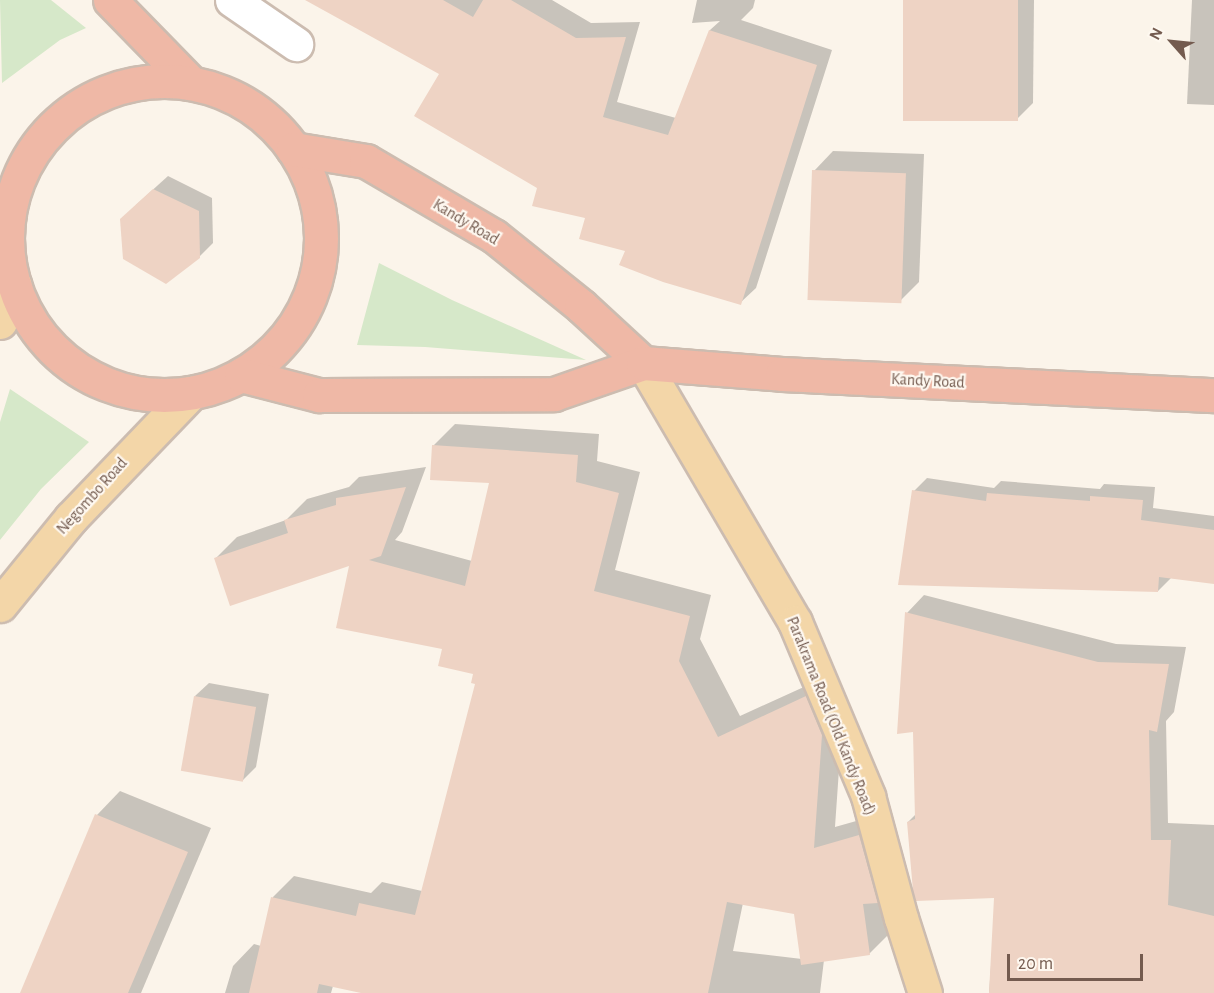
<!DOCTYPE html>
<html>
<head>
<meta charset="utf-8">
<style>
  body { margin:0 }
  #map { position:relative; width:1214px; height:993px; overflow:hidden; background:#fbf4ea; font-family:"Alegreya Sans",sans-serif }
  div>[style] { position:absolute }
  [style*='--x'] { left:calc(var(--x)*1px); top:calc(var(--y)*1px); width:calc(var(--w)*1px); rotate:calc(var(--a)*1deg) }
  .green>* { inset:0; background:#d6e8c9 }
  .shadow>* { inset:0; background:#0003 }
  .building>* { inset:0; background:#eed3c4; transform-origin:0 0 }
  .roads { filter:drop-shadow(2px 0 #ccbcb0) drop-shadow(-2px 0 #ccbcb0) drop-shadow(0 2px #ccbcb0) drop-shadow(0 -2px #ccbcb0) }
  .minor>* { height:33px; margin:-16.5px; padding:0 16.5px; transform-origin:16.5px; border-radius:16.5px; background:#fff }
  .major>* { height:33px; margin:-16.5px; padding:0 16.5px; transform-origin:16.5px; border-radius:16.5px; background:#f3d6a8 }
  .highway>* { height:33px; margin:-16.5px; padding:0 16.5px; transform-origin:16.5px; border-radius:16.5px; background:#efb8a6 }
  .highway>.ring { margin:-16.5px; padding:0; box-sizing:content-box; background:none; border:33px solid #efb8a6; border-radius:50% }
  span { translate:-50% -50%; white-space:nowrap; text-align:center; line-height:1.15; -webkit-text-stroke:4.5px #fef8f0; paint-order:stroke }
  .street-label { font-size:16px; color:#745b4f }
  .north { position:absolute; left:1142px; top:12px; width:60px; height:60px; -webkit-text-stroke:4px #fef8f0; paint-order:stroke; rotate:297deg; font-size:16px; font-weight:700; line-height:24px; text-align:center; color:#745b4f }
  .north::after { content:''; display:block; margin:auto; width:21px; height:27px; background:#745b4f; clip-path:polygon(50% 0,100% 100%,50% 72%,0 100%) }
  .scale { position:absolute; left:1007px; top:954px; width:136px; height:27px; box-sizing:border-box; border:3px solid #745b4f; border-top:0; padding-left:8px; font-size:18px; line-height:21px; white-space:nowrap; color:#745b4f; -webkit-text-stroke:4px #fef8f0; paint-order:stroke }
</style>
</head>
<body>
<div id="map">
  <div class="green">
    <i style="clip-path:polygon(0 0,51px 0,86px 28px,60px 40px,2px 83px)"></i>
    <i style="clip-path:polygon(379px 263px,452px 300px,586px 360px,425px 347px,357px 345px)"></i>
    <i style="clip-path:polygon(10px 389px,89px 442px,41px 489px,0 540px,0 422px)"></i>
  </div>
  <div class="shadow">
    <i style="clip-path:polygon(308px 0,552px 0,591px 23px,640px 22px,617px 102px,676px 118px,710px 30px,720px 21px,692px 23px,697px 0,755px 0,753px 8px,741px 20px,832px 50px,756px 288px,740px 303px,627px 250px,587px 217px,538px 187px,441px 73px)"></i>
    <i style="clip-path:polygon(904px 0,1034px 0,1033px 103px,1017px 119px)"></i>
    <i style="clip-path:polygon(1192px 0,1214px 0,1214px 105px,1187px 104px)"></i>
    <i style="clip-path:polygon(833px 151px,924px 154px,919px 282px,899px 302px,814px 171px)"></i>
    <i style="clip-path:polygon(168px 176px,212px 198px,213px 243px,199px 257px,136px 205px)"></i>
    <i style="clip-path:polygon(evenodd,455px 424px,599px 434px,597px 461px,640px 472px,615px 570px,711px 595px,700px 639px,740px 716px,828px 676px,843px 712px,835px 827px,881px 814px,891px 932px,869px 954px,824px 960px,820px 993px,368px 993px,333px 986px,331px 993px,225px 993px,233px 966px,254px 944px,261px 946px,273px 897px,294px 876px,371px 893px,382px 882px,422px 891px,477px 683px,475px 673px,351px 564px,215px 559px,237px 537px,286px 520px,307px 499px,349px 487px,359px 477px,426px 467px,402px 532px,395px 540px,472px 561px,491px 482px,433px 446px,455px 424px,743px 903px,795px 912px,802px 959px,733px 951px,743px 903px)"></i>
    <i style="clip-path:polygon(927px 478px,994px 488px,1001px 481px,1100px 489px,1104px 484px,1155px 487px,1153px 508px,1214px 516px,1214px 580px,1171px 578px,1158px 591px,914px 491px)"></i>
    <i style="clip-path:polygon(924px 595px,1116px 644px,1186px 647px,1174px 712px,1166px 721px,1168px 823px,1214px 825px,1214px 993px,989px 993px,996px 897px,908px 822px,916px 814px,915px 731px,907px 613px)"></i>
    <i style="clip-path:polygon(209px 683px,269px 694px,256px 767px,242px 781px,195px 696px)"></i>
    <i style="clip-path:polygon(120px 791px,211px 828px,141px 993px,21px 993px,97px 815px)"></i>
  </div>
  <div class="building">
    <i style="clip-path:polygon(305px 0,443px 0,473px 17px,483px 0,511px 0,576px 38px,626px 37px,603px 117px,668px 135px,709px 30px,817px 65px,741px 305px,663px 282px,619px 265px,625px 251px,579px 239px,585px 218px,532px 206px,537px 188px,414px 116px,439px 74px)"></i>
    <i style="left:903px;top:0;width:115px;height:121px"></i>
    <i style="left:812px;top:170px;width:94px;height:130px;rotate:2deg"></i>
    <i style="clip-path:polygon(153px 189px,199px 211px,200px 258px,166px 284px,123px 259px,120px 219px)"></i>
    <i style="clip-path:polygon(432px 445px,578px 455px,576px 482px,619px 493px,594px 591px,690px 616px,679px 661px,718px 737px,806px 696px,822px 735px,814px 848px,859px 835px,878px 903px,863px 904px,870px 955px,801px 965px,794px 914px,727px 902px,708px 993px,361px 993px,319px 984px,317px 993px,249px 993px,271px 897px,356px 916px,359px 903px,415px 915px,475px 684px,471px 683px,473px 674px,438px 666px,442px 649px,336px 628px,349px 566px,230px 606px,214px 558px,288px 533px,284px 520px,336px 505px,336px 498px,406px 487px,381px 556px,369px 560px,465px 586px,489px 483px,430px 480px)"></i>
    <i style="clip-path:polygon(912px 490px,986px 501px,987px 493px,1090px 501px,1090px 496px,1143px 500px,1141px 520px,1214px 530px,1214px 584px,1159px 577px,1158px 592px,898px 585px)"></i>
    <i style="clip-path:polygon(905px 612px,1098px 662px,1169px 664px,1157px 732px,1149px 730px,1151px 840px,1171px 840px,1168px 905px,1214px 916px,1214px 993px,989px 993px,994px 898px,916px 901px,913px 891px,907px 822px,915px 819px,913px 732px,897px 734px)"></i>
    <i style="left:194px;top:696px;width:63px;height:76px;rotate:10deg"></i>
    <i style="clip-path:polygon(95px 814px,188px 852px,128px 993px,20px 993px)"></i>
  </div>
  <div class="roads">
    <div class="minor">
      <i style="--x:232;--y:0;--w:78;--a:34.5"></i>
      <i style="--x:0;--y:265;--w:8;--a:-7"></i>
    </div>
    <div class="major">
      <i style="--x:0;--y:322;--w:40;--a:-69"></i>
      <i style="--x:643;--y:363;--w:300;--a:59.6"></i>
      <i style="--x:795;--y:622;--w:189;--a:67.2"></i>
      <i style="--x:868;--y:796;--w:126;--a:74.9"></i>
      <i style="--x:901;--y:918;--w:79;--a:72.3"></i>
      <i style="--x:0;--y:605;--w:112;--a:-50.8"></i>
      <i style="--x:71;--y:518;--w:173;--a:-46.2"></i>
    </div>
    <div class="highway">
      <i style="--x:110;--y:0;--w:116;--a:45.7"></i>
      <i class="ring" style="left:7px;top:81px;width:281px;height:281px"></i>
      <i style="--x:293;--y:149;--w:74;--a:9.3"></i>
      <i style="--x:366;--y:161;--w:148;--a:30.4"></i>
      <i style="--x:494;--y:236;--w:112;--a:38.8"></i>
      <i style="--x:581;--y:306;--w:84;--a:42.6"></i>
      <i style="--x:241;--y:375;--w:81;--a:14.4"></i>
      <i style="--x:319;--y:395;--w:235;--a:-0.2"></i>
      <i style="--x:554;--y:394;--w:94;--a:-19.2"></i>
      <i style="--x:643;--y:363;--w:139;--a:4.5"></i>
      <i style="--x:782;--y:374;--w:433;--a:2.8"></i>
    </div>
  </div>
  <div class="street-label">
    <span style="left:466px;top:222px;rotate:31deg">Kandy Road</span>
    <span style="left:928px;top:381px;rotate:3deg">Kandy Road</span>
    <span style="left:92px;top:496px;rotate:-48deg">Negombo Road</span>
    <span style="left:831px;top:716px;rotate:68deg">Parakrama Road (Old Kandy Road)</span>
  </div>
  <div class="north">N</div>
  <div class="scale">20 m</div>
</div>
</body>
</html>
